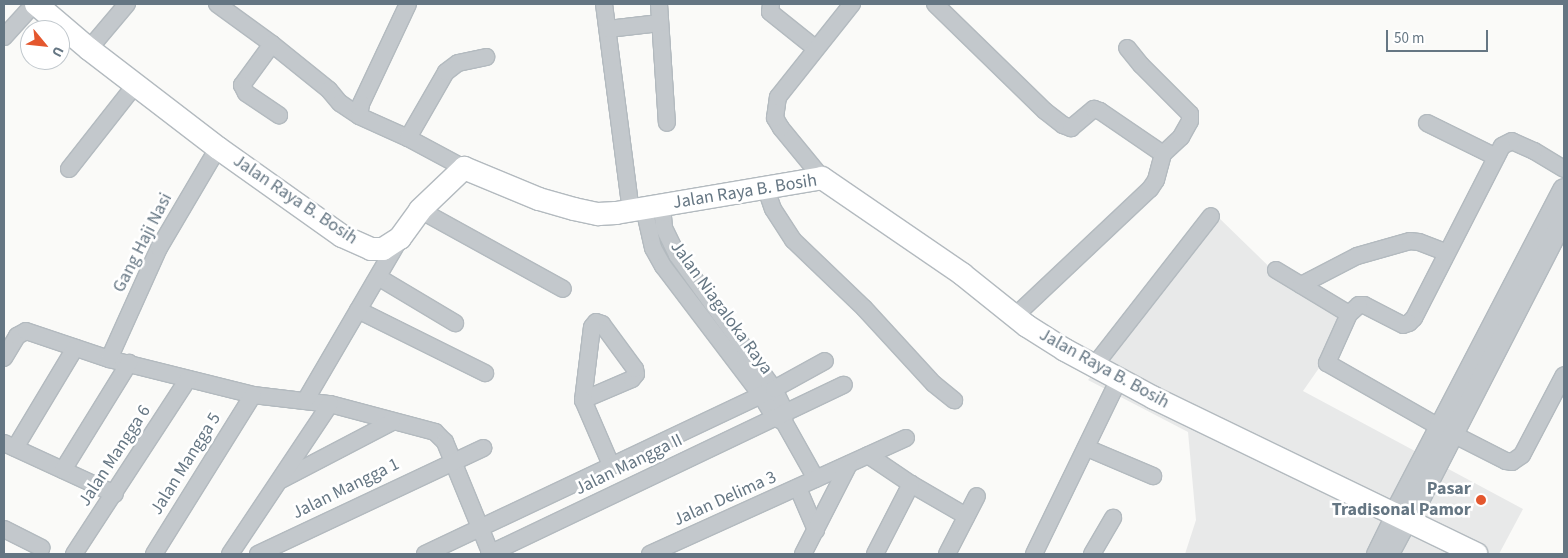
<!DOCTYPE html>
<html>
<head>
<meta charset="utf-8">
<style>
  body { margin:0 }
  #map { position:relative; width:1568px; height:558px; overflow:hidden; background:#fafaf8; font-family:"Source Sans 3",sans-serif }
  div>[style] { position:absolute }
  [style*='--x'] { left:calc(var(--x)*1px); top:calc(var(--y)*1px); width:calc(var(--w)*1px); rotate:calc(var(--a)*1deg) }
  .built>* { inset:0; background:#e8e9e9 }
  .roads { filter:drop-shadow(1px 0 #b3babf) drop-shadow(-1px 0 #b3babf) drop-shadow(0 1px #b3babf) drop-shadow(0 -1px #b3babf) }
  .minor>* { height:16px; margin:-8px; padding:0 8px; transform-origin:8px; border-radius:8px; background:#c3c8cc }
  .tertiary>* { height:20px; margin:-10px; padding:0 10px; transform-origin:10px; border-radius:10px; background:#c3c8cc }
  .secondary>* { height:22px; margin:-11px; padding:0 11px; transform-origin:11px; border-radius:11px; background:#fff }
  .dots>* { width:14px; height:14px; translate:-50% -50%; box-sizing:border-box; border:2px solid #fff; border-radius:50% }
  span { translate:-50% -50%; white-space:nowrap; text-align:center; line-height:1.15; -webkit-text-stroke:5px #fff; paint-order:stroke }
  .street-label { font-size:18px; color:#657683 }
  .poi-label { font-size:18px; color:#657683; font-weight:700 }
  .right { translate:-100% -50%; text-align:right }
  .frame { position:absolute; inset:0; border:5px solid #657683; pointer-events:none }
  .north { position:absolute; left:20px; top:20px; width:50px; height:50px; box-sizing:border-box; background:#fff; border:1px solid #c1c8cd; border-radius:50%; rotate:118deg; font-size:14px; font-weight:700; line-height:20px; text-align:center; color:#657683 }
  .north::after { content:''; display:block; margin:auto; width:18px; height:22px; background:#e4572e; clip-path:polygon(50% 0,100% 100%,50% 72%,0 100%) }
  .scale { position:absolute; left:1386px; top:30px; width:102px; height:22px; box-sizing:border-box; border:2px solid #657683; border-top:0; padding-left:6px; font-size:15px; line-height:18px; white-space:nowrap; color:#657683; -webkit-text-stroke:4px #fff; paint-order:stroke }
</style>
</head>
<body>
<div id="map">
  <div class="built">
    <i style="clip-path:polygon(1217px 216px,1289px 286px,1349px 325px,1303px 391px,1523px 509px,1499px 554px,1185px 554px,1196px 520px,1188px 432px,1088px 380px)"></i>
  </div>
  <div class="roads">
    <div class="minor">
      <i style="--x:217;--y:4;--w:68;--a:36"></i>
      <i style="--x:272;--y:44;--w:73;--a:38.9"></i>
      <i style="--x:329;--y:90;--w:17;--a:50"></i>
      <i style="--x:340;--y:103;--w:23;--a:34"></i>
      <i style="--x:408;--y:4;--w:110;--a:115.2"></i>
      <i style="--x:361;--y:104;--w:12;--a:99"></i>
      <i style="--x:359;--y:116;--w:54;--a:24.2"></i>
      <i style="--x:408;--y:138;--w:64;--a:28.2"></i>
      <i style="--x:604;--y:4;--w:209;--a:82.6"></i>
      <i style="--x:659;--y:4;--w:119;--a:86.2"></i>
      <i style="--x:771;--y:4;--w:8;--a:97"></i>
      <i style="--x:770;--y:12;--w:58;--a:38.7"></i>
      <i style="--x:935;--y:4;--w:153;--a:44.2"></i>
      <i style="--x:1045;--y:111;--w:23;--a:38"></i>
      <i style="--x:1063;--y:125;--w:9;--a:21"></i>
      <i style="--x:1071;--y:128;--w:30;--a:-40"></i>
      <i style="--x:1094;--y:109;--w:6;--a:18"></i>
      <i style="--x:1100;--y:111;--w:76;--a:34.3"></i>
      <i style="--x:1163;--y:154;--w:25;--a:-43"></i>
      <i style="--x:1181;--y:137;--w:18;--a:-61"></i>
      <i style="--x:1190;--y:121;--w:7;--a:-90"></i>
      <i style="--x:1190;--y:114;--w:69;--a:-135"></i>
      <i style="--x:1141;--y:65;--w:22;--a:-129"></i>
      <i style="--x:608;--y:29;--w:52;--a:-6.6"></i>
      <i style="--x:4;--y:37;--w:45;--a:-47.7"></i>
      <i style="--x:272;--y:44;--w:51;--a:126.2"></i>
      <i style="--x:242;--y:85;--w:9;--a:63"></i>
      <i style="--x:246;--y:93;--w:40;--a:34"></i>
      <i style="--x:89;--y:49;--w:59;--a:-49.8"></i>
      <i style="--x:1427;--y:123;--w:77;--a:26.2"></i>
      <i style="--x:408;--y:138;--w:76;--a:-60.1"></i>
      <i style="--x:446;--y:72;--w:15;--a:-37"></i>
      <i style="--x:458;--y:63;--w:29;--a:-12"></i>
      <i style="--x:69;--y:169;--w:107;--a:-51.8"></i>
      <i style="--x:1564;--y:169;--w:35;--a:-149"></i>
      <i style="--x:1534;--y:151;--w:24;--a:-156"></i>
      <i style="--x:1512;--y:141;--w:11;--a:153"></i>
      <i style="--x:1502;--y:146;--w:193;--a:117.1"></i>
      <i style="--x:1414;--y:318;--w:7;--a:135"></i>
      <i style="--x:1409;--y:323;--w:6;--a:162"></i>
      <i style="--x:1403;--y:325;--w:44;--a:-152.9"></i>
      <i style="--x:1364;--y:305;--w:5;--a:180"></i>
      <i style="--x:1359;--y:305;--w:13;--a:138"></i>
      <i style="--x:1349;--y:314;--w:54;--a:114.2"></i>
      <i style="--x:1327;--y:363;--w:131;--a:29.7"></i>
      <i style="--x:1441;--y:428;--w:73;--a:26.9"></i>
      <i style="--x:1506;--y:461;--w:6;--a:9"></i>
      <i style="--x:1512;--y:462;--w:12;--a:-35"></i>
      <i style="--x:1522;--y:455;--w:90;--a:-62.3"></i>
      <i style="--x:822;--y:178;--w:65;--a:-129.4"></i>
      <i style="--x:781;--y:128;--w:12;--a:-121"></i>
      <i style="--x:775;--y:118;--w:21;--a:-82"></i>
      <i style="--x:778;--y:97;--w:119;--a:-51.5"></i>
      <i style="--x:765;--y:186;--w:24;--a:71"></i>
      <i style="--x:773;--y:209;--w:37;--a:57"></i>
      <i style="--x:793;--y:240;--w:98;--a:43.8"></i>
      <i style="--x:864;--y:308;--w:103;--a:47.4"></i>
      <i style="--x:934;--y:384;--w:26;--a:39"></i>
      <i style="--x:662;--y:205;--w:23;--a:85"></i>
      <i style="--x:664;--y:228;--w:30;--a:64"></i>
      <i style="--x:677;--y:255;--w:165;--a:54.1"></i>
      <i style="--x:774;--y:389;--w:25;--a:64"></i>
      <i style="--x:785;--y:412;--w:10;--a:96"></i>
      <i style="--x:644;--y:208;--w:41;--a:77.3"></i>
      <i style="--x:653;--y:248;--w:21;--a:61"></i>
      <i style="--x:663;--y:266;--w:162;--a:52.8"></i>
      <i style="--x:761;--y:395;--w:26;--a:59"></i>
      <i style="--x:774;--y:417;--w:11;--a:27"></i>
      <i style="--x:784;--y:422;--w:65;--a:60.7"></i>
      <i style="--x:420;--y:210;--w:163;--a:28.9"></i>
      <i style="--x:1276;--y:270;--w:85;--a:31.1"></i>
      <i style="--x:378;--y:277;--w:90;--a:30.9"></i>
      <i style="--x:1301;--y:285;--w:63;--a:-27.4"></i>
      <i style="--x:1357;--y:256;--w:55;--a:-15.8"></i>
      <i style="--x:1410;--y:241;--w:9;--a:6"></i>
      <i style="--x:1419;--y:242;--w:30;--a:21"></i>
      <i style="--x:358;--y:310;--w:142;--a:26.4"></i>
      <i style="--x:1014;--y:317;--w:187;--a:-43.3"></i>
      <i style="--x:1150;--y:189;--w:11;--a:-56"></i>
      <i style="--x:1156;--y:180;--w:27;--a:-75"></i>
      <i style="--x:4;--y:358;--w:26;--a:-59"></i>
      <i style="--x:17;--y:336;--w:10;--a:-29"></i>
      <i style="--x:26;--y:331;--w:88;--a:18.6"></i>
      <i style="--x:109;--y:359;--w:148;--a:14"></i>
      <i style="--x:253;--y:395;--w:78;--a:6.7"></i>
      <i style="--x:330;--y:404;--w:109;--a:14.9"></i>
      <i style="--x:435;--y:432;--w:14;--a:45"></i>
      <i style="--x:445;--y:442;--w:121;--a:67.7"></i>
      <i style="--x:109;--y:359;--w:122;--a:-65.8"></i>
      <i style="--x:159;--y:248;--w:116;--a:-59.5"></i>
      <i style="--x:1094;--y:366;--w:190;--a:-52"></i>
      <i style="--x:583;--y:400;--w:53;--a:-23.2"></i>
      <i style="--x:632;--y:379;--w:6;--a:-51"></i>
      <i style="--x:636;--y:374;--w:5;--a:-101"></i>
      <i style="--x:635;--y:369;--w:56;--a:-126.3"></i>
      <i style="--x:602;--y:324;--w:6;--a:-162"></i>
      <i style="--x:596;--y:322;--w:6;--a:129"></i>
      <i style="--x:592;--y:327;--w:74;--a:97"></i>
      <i style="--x:583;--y:400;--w:71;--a:66.7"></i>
      <i style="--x:305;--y:401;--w:186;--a:-59.7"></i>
      <i style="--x:4;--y:443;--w:122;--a:24.7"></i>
      <i style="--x:15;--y:448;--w:117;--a:-59"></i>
      <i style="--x:1087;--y:448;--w:72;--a:23"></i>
      <i style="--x:868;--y:455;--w:52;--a:34"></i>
      <i style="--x:911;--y:484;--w:64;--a:30.2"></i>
      <i style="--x:63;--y:470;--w:126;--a:-58.3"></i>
      <i style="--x:281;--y:480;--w:125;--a:-27.6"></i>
      <i style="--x:798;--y:488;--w:46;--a:66.8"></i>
      <i style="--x:4;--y:529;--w:42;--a:26.6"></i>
      <i style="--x:74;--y:554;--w:209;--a:-56.9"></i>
      <i style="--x:154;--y:554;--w:187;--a:-58.1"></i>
      <i style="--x:230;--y:554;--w:180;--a:-56.3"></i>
      <i style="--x:258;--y:554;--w:249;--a:-25.2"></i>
      <i style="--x:425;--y:554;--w:386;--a:-25.3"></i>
      <i style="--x:774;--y:389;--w:58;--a:-28.8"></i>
      <i style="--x:489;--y:554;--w:393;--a:-25.5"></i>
      <i style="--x:650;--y:554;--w:281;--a:-24.4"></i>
      <i style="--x:803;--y:554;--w:101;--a:-62.9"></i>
      <i style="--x:875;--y:554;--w:79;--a:-62.8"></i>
      <i style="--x:947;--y:554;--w:65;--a:-62.7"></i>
      <i style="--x:1034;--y:554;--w:195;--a:-64.1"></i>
      <i style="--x:1092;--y:554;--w:42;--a:-59.7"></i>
      <i style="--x:1375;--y:554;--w:46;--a:-64"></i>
      <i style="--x:1391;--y:554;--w:38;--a:-62"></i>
    </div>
    <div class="tertiary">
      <i style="--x:1395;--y:513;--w:365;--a:-62.5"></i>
      <i style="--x:1409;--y:520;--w:339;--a:-62.8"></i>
    </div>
    <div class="secondary">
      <i style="--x:36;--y:4;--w:70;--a:40.3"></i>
      <i style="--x:89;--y:49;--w:163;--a:37.5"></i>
      <i style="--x:218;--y:148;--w:152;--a:35.4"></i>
      <i style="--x:342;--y:236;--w:32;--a:24"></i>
      <i style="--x:371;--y:249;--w:12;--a:0"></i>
      <i style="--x:383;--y:249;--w:20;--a:-33"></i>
      <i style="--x:400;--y:238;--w:34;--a:-54"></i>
      <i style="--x:420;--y:210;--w:61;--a:-43.7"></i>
      <i style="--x:464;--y:168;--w:81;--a:22.5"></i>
      <i style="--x:539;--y:199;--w:36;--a:16"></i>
      <i style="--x:574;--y:209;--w:25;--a:12"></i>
      <i style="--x:598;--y:214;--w:18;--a:-3"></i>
      <i style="--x:616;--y:213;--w:209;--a:-9.6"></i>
      <i style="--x:822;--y:178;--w:170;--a:34.4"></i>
      <i style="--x:962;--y:274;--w:83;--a:38.7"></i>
      <i style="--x:1027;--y:326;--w:45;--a:32.3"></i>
      <i style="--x:1065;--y:350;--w:101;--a:28.3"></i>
      <i style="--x:1154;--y:398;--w:358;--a:25.8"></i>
    </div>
  </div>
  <div class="dots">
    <i style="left:1481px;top:500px;background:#e4572e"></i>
  </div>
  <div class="street-label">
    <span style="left:745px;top:192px;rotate:-9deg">Jalan Raya B. Bosih</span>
    <span style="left:295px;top:200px;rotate:34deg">Jalan Raya B. Bosih</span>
    <span style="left:143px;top:243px;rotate:-63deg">Gang Haji Nasi</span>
    <span style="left:721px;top:308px;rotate:54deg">Jalan Niagaloka Raya</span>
    <span style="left:1104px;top:369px;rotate:29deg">Jalan Raya B. Bosih</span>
    <span style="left:115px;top:456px;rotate:-57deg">Jalan Mangga 6</span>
    <span style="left:186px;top:464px;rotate:-58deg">Jalan Mangga 5</span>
    <span style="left:629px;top:465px;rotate:-26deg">Jalan Mangga II</span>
    <span style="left:346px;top:489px;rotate:-26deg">Jalan Mangga 1</span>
    <span style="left:725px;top:499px;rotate:-24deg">Jalan Delima 3</span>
  </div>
  <div class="poi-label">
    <span class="right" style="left:1471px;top:500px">Pasar<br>Tradisonal Pamor</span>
  </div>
  <div class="frame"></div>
  <div class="north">U</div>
  <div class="scale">50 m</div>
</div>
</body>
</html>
